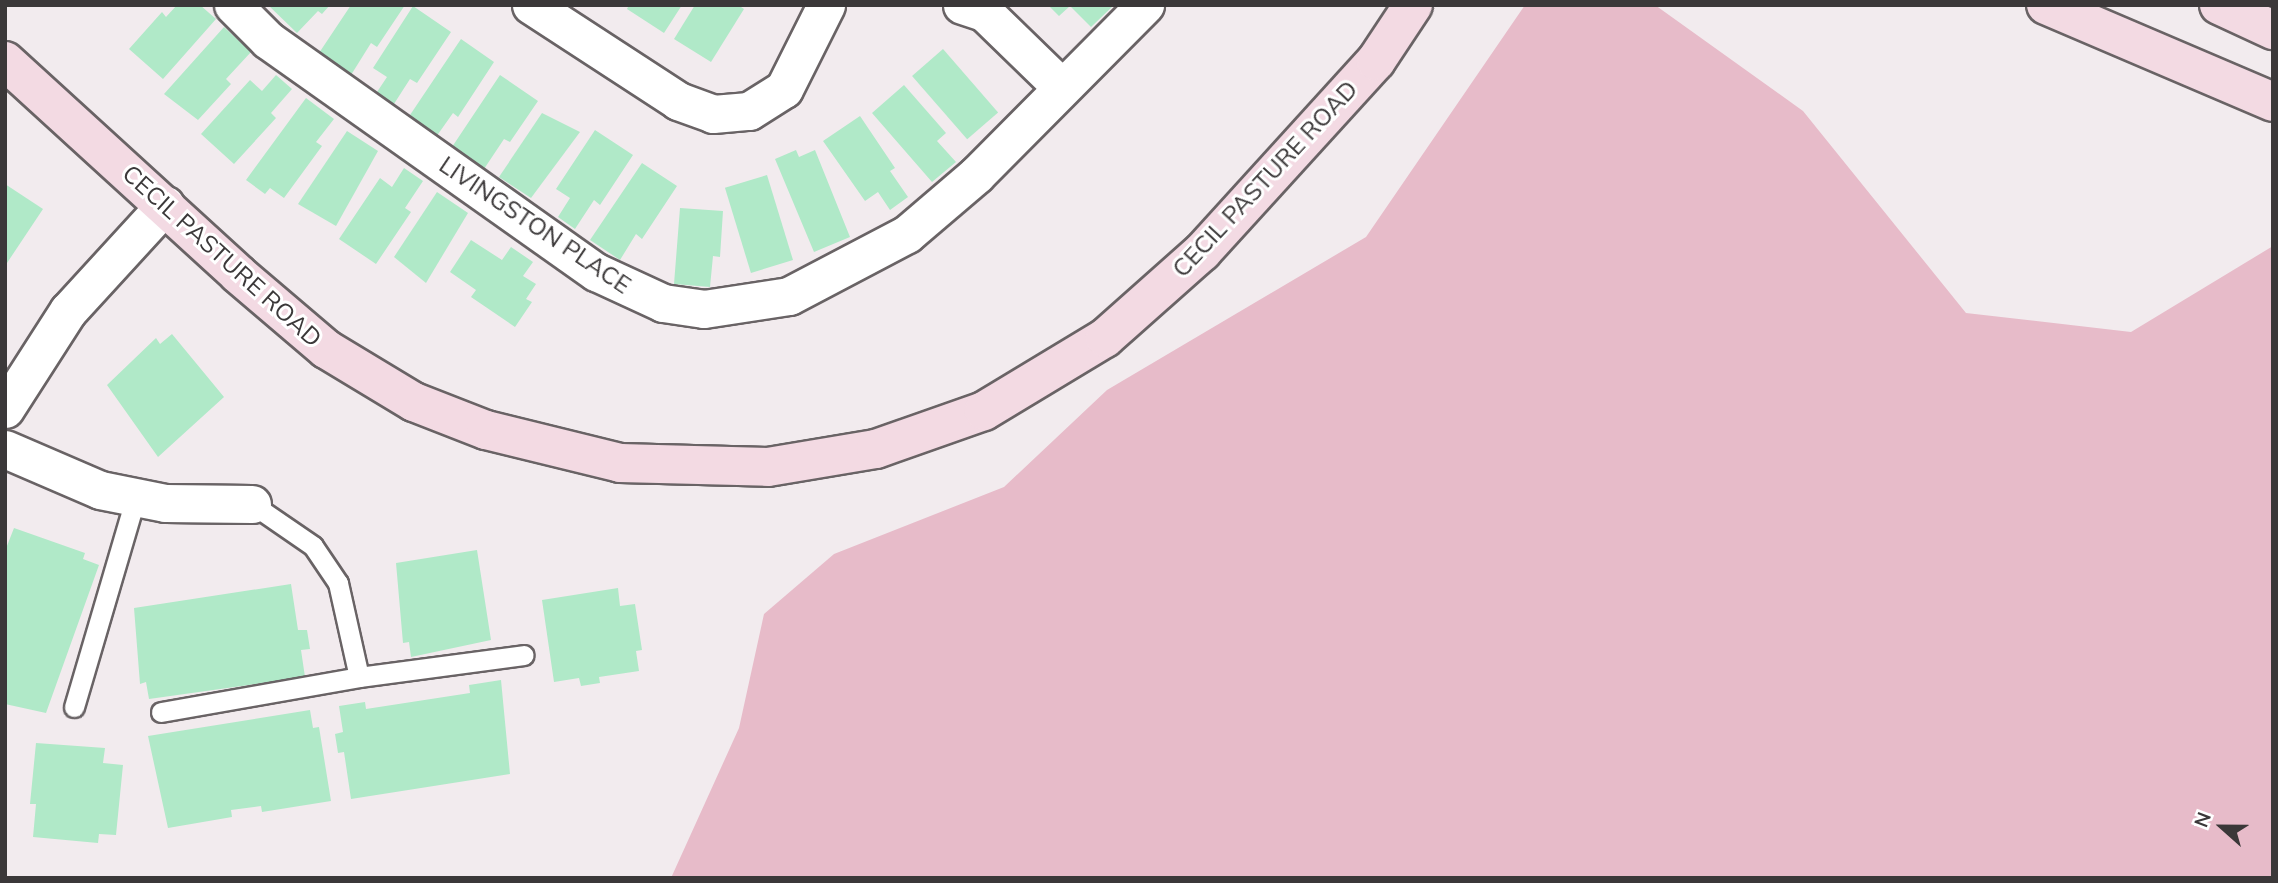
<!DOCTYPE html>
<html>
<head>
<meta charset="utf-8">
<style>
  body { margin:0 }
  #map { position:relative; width:2278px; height:883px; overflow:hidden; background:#f2ebee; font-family:Mulish,sans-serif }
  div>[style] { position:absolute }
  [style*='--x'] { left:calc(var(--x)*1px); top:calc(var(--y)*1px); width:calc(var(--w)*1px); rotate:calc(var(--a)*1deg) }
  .green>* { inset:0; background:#e7bbc9 }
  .building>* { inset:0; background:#b0e9c8; transform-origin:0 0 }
  .roads { filter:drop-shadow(2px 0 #696365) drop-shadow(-2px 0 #696365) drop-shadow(0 2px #696365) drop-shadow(0 -2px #696365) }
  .lane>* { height:19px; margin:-9.5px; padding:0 9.5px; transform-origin:9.5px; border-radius:9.5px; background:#fff }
  .street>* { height:37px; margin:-18.5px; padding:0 18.5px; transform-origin:18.5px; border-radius:18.5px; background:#fff }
  .secondary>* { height:38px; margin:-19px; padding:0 19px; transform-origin:19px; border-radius:19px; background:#f3dae3 }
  span { translate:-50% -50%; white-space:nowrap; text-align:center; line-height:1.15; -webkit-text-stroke:6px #fff; paint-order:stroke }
  .street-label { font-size:24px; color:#3b3839 }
  .frame { position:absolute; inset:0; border:7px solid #3b3839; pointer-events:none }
  .north { position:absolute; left:2187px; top:792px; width:70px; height:70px; -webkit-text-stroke:5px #fff; paint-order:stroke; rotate:291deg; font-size:19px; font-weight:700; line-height:28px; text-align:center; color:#3b3839 }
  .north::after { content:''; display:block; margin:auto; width:24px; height:32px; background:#3b3839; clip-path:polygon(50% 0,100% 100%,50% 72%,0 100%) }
</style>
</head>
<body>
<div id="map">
  <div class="green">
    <i style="clip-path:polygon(1525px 5px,1655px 5px,1803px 111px,1966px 313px,2131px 332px,2273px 246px,2273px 878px,671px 878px,739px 728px,764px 614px,834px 554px,1004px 487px,1107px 390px,1366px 237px)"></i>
  </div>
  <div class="building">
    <i style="clip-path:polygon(177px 5px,200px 5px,216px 19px,163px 79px,129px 49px,162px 12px,166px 17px)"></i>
    <i style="clip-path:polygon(268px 5px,330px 5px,322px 14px,318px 11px,297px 33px)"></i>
    <i style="clip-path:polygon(351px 5px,405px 5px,377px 47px,371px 43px,351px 75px,319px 53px)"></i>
    <i style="clip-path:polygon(629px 5px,682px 5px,664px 33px,627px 9px)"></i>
    <i style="clip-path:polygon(695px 5px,738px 5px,744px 9px,711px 62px,674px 39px)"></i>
    <i style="clip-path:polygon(1048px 5px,1114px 5px,1091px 27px,1070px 6px,1059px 16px)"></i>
    <i style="clip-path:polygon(413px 6px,451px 32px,417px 83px,410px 79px,392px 107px,375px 95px,387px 77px,373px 68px)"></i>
    <i style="clip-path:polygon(224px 27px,251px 52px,226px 79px,231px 84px,198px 120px,164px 94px)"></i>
    <i style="clip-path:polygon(461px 39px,494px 62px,458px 117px,453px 113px,436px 137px,408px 118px)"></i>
    <i style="left:943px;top:49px;width:84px;height:41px;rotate:49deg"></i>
    <i style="clip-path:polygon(276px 75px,292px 89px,271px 113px,276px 118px,234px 164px,201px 134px,250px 80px,262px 91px)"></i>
    <i style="clip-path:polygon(500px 75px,538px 101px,510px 142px,504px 139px,484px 169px,452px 147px)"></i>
    <i style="clip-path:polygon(904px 85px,946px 133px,937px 141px,956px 162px,932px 182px,872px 113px)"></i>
    <i style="clip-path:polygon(306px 98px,334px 119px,316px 142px,322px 146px,284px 198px,270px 188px,265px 194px,246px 180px)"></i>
    <i style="clip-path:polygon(542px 113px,580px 132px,531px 198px,499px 177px)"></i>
    <i style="clip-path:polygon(860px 116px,895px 168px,890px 171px,908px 197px,890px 210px,878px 192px,865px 201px,823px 141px)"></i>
    <i style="clip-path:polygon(595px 130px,633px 155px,600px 205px,594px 200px,575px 229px,558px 217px,570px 198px,556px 189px)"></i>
    <i style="clip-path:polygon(347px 131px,378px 151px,336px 226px,298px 204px)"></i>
    <i style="clip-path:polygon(796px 150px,799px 157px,815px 150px,850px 237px,814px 252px,775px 159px)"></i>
    <i style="clip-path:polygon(642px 163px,677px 186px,642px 239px,636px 234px,620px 260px,590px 240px)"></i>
    <i style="clip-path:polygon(404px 168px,423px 181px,405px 208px,411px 212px,376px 264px,339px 239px,380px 178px,392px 187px)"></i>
    <i style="left:767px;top:175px;width:89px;height:44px;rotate:73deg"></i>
    <i style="clip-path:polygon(5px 184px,43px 209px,5px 266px)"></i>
    <i style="clip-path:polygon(437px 192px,468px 213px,426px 283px,394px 257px)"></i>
    <i style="clip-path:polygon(680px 208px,723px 211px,720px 257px,713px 256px,710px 287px,674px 284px)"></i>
    <i style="clip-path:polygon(471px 240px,502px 260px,511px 247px,533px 262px,523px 276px,536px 284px,526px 299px,532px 302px,515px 327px,471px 297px,476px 290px,450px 272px)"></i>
    <i style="clip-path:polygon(172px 334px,224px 397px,158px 457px,107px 385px,156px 338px,160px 344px)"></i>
    <i style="clip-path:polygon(14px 528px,85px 553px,83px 559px,99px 565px,46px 713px,5px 704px,5px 551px)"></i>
    <i style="clip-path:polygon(477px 550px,491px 640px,411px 657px,409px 642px,403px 643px,396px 563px)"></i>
    <i style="clip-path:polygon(291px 584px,298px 630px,307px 630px,310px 649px,301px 650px,305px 677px,149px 699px,146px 682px,140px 684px,134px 608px)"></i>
    <i style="clip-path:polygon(618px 588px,620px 606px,635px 604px,642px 650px,636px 651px,639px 671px,599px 677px,600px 683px,581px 686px,579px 678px,554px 682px,542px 600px)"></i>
    <i style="clip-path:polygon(501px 680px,510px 774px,351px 799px,344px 752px,338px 753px,335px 734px,343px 732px,339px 706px,365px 702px,366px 709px,470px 693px,469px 685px)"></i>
    <i style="clip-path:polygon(310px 710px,313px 728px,319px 727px,331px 801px,262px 812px,261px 806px,231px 810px,232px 817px,168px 828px,148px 736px)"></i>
    <i style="clip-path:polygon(36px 743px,105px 748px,103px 763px,123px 765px,116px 835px,99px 834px,98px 843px,33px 837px,36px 804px,30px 804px)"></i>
  </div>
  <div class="roads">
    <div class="lane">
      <i style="--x:252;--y:504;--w:74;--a:34.5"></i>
      <i style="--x:313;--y:546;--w:45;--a:56"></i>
      <i style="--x:338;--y:583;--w:96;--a:77.4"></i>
      <i style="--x:359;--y:677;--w:166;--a:-7.6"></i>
      <i style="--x:74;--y:707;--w:219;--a:-73.6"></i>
      <i style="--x:161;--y:712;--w:201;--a:-10"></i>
    </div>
    <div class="street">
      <i style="--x:233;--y:5;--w:49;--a:45"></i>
      <i style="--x:268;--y:40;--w:402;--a:35.3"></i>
      <i style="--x:596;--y:272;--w:74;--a:24.8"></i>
      <i style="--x:663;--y:303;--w:41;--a:8.3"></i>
      <i style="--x:704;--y:309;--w:86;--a:-8.7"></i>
      <i style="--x:789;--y:296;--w:133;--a:-27.7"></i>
      <i style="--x:907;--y:234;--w:91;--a:-40.5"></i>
      <i style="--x:976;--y:175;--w:240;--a:-45.2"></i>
      <i style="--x:531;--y:5;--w:176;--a:33.1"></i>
      <i style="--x:678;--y:101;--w:37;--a:20"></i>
      <i style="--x:713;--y:114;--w:36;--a:-5"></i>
      <i style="--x:749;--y:111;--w:41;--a:-32.2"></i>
      <i style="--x:784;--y:89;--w:94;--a:-63.4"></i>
      <i style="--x:962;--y:5;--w:23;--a:18"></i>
      <i style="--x:984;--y:12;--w:107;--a:44.2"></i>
      <i style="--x:5;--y:409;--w:117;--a:-57.3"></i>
      <i style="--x:68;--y:311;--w:144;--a:-47.5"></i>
      <i style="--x:5;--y:449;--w:103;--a:23.3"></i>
      <i style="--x:100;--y:490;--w:66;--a:11.3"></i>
      <i style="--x:165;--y:503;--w:87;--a:0.7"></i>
    </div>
    <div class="secondary">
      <i style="--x:2046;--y:5;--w:247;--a:23.1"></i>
      <i style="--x:2219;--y:5;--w:60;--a:24.8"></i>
      <i style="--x:5;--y:61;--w:316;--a:42.4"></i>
      <i style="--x:238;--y:274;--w:116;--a:40.4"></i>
      <i style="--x:326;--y:349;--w:103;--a:31.1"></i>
      <i style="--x:414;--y:402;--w:77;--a:21.3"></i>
      <i style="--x:486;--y:430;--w:138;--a:13.8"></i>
      <i style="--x:620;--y:463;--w:148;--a:1.5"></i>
      <i style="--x:768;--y:467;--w:109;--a:-9.5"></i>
      <i style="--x:876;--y:449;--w:114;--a:-19.4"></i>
      <i style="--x:984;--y:411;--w:141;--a:-31.1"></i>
      <i style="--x:1105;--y:338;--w:130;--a:-41.6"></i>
      <i style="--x:1202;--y:252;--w:258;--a:-47.7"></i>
      <i style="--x:1376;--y:61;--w:67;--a:-56.5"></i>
    </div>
  </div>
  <div class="street-label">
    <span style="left:1265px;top:179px;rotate:-47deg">CECIL PASTURE ROAD</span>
    <span style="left:535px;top:225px;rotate:34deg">LIVINGSTON PLACE</span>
    <span style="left:222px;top:256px;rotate:42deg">CECIL PASTURE ROAD</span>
  </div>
  <div class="frame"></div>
  <div class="north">N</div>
</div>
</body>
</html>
